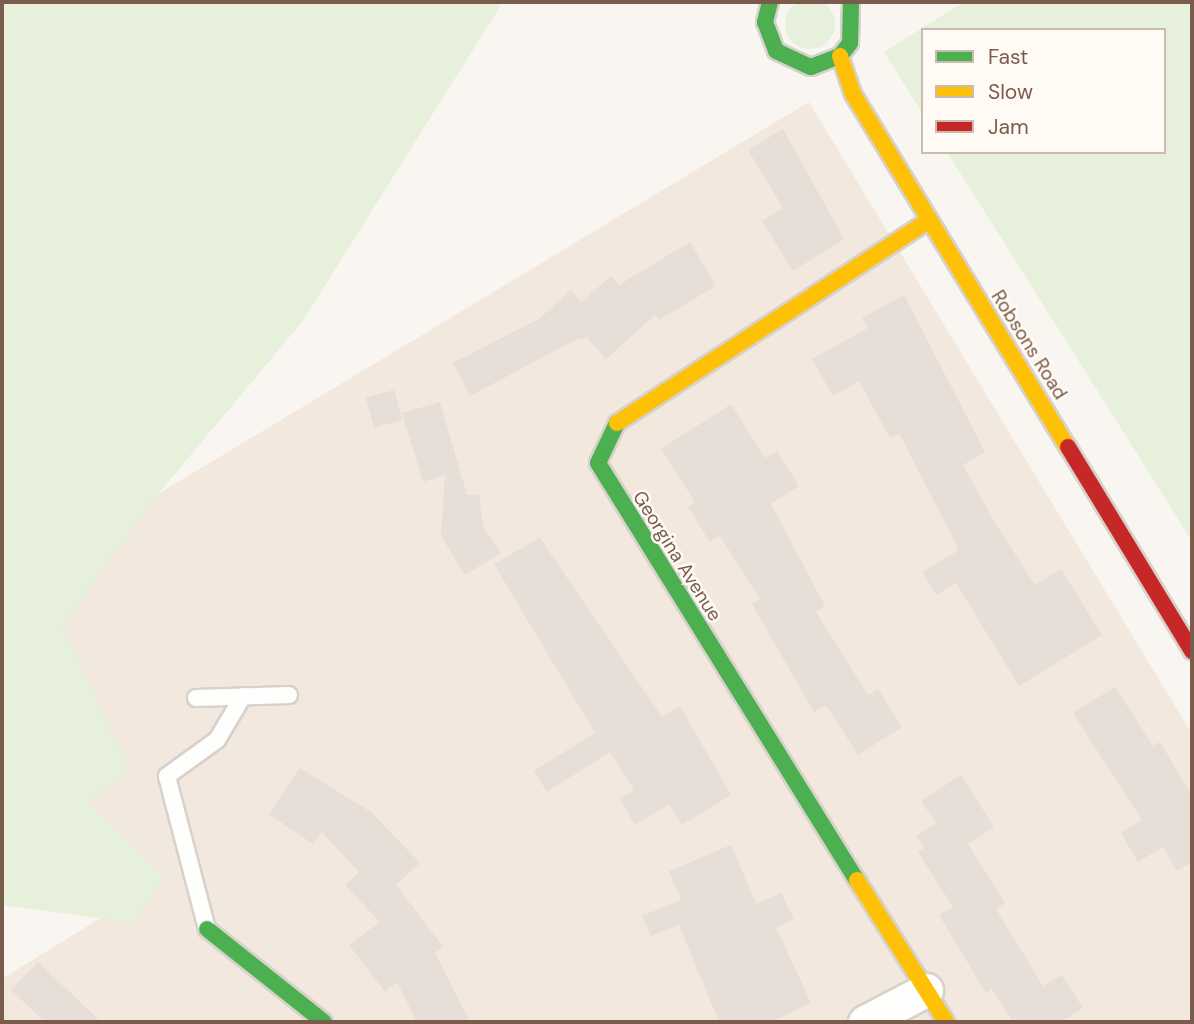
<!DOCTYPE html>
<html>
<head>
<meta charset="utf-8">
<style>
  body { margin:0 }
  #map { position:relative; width:1194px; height:1024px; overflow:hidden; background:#f9f5f0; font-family:"DM Sans",sans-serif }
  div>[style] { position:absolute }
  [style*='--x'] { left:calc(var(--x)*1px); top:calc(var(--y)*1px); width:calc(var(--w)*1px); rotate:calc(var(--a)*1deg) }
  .residential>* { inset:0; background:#f2e8de }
  .green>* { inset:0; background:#e7f0db }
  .round { border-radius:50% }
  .building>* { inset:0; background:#e6ded7; transform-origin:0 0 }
  .roads { filter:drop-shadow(2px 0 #d7d1cb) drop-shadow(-2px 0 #d7d1cb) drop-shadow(0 2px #d7d1cb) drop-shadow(0 -2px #d7d1cb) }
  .lane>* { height:16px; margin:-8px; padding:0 8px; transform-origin:8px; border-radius:8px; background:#fefefd }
  .street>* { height:33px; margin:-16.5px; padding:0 16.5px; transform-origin:16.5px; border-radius:16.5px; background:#fefefd }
  .fast>* { height:16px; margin:-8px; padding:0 8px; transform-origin:8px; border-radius:8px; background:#4caf50 }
  .slow>* { height:16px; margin:-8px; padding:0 8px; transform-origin:8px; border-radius:8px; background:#ffc107 }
  .jam>* { height:16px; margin:-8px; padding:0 8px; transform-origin:8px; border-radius:8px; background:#c62828 }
  span { translate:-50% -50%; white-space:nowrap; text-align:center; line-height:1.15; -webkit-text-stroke:5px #fffaf3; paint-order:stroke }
  .street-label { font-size:19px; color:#7a5c4d }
  .frame { position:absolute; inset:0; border:4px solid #7a5c4d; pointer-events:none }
  .legend { position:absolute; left:921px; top:28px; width:245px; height:126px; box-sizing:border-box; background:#fffaf3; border:2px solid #cabbb1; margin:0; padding:9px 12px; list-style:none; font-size:21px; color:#7a5c4d }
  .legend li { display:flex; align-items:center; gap:14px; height:35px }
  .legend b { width:35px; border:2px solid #cabbb1 }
</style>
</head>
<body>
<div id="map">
  <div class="residential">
    <i style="clip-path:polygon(809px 102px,1192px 734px,1192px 1022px,2px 1022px,2px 979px,165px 878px,2px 718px,2px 623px,158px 494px)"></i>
  </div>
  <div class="green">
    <i class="round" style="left:785px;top:-1px;width:50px;height:50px"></i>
    <i style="clip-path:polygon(2px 2px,503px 2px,302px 322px,158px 494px,63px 626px,130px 769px,89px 803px,165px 878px,135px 923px,2px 905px)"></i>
    <i style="clip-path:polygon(964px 2px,1192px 2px,1192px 541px,947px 152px,1164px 152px,1164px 30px,923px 30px,923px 114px,884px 52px)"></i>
  </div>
  <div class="building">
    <i style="clip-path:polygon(783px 129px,844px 239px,793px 271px,762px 221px,783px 208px,748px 150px)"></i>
    <i style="clip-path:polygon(690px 242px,716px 286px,659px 320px,655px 315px,606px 359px,587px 338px,577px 339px,470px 396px,453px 363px,539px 319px,571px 290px,581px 302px,611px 276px,619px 285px)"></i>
    <i style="clip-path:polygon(904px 295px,985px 452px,963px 465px,995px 523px,1035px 585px,1061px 569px,1102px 635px,1019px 686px,956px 583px,936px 595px,922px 572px,959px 550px,899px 433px,890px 438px,859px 381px,833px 396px,812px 359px,868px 328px,862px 318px)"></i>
    <i style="left:394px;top:390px;width:31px;height:29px;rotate:75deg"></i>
    <i style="clip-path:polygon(440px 402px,467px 495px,479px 495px,483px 527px,501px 553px,465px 575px,441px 536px,445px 475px,423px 482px,402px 413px)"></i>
    <i style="clip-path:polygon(731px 404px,765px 458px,777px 451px,799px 486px,771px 504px,825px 606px,816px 612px,868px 695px,878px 689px,902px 727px,858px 755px,826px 705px,814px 712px,752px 604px,760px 599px,720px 536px,710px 542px,688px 507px,695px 502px,661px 449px)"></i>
    <i style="clip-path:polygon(540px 538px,662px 717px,680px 706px,731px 795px,682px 825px,669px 804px,635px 825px,620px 799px,634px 790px,610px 752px,547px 792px,534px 771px,595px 733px,494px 564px)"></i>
    <i style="clip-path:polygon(1115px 687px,1153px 746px,1160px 742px,1192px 796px,1192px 862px,1177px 871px,1163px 847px,1138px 862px,1121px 833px,1142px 820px,1073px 713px)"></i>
    <i style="clip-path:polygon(300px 768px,371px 812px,420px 863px,396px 885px,443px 947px,435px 953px,470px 1022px,417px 1022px,397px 982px,385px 992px,349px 945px,380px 922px,345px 885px,359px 872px,322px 832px,313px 844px,269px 814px)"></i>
    <i style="clip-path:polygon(961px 775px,994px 827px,968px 844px,1005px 903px,996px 909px,1043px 986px,1062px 975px,1083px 1008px,1060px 1022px,1013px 1022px,992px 989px,986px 993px,939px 915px,953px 907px,918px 852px,924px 848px,916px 836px,936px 823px,921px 801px)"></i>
    <i style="clip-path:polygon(731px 845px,756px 904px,781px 893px,794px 919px,776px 928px,811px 1003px,771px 1022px,719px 1022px,679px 925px,651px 936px,642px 916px,681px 900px,669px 871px)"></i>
    <i style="clip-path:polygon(38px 962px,101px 1022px,45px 1022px,11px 990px)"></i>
  </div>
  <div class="roads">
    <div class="lane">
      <i style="--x:196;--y:698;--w:93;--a:-1.8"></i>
      <i style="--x:207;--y:929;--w:158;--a:-104.7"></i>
      <i style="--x:167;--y:776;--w:62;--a:-35.8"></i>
      <i style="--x:217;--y:740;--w:51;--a:-59.4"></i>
    </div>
    <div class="street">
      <i style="--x:865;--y:1022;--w:69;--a:-27.7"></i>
    </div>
    <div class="fast">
      <i style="--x:770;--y:2;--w:21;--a:104"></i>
      <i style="--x:765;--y:22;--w:31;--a:69"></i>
      <i style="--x:776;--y:51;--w:38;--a:25"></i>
      <i style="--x:811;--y:67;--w:31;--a:-21"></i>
      <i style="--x:840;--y:56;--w:16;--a:-52"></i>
      <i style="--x:850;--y:43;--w:41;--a:-88.6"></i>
      <i style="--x:617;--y:423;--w:44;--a:115.4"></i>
      <i style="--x:598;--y:463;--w:491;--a:58.2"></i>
      <i style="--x:207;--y:929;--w:149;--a:38.5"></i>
    </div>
    <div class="slow">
      <i style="--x:840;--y:56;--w:40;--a:71.1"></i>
      <i style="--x:853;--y:94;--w:413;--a:58.7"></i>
      <i style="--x:617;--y:423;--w:371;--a:-33"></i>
      <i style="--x:857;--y:880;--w:168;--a:57.9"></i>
    </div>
    <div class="jam">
      <i style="--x:1068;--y:447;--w:239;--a:58.7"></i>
    </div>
  </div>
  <div class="street-label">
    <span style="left:1029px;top:345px;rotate:58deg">Robsons Road</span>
    <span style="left:677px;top:556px;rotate:58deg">Georgina Avenue</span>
  </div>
  <div class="frame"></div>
  <ul class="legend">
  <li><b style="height:9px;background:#4caf50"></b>Fast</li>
  <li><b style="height:9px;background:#ffc107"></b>Slow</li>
  <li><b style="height:9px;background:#c62828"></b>Jam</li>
  </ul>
</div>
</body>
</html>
